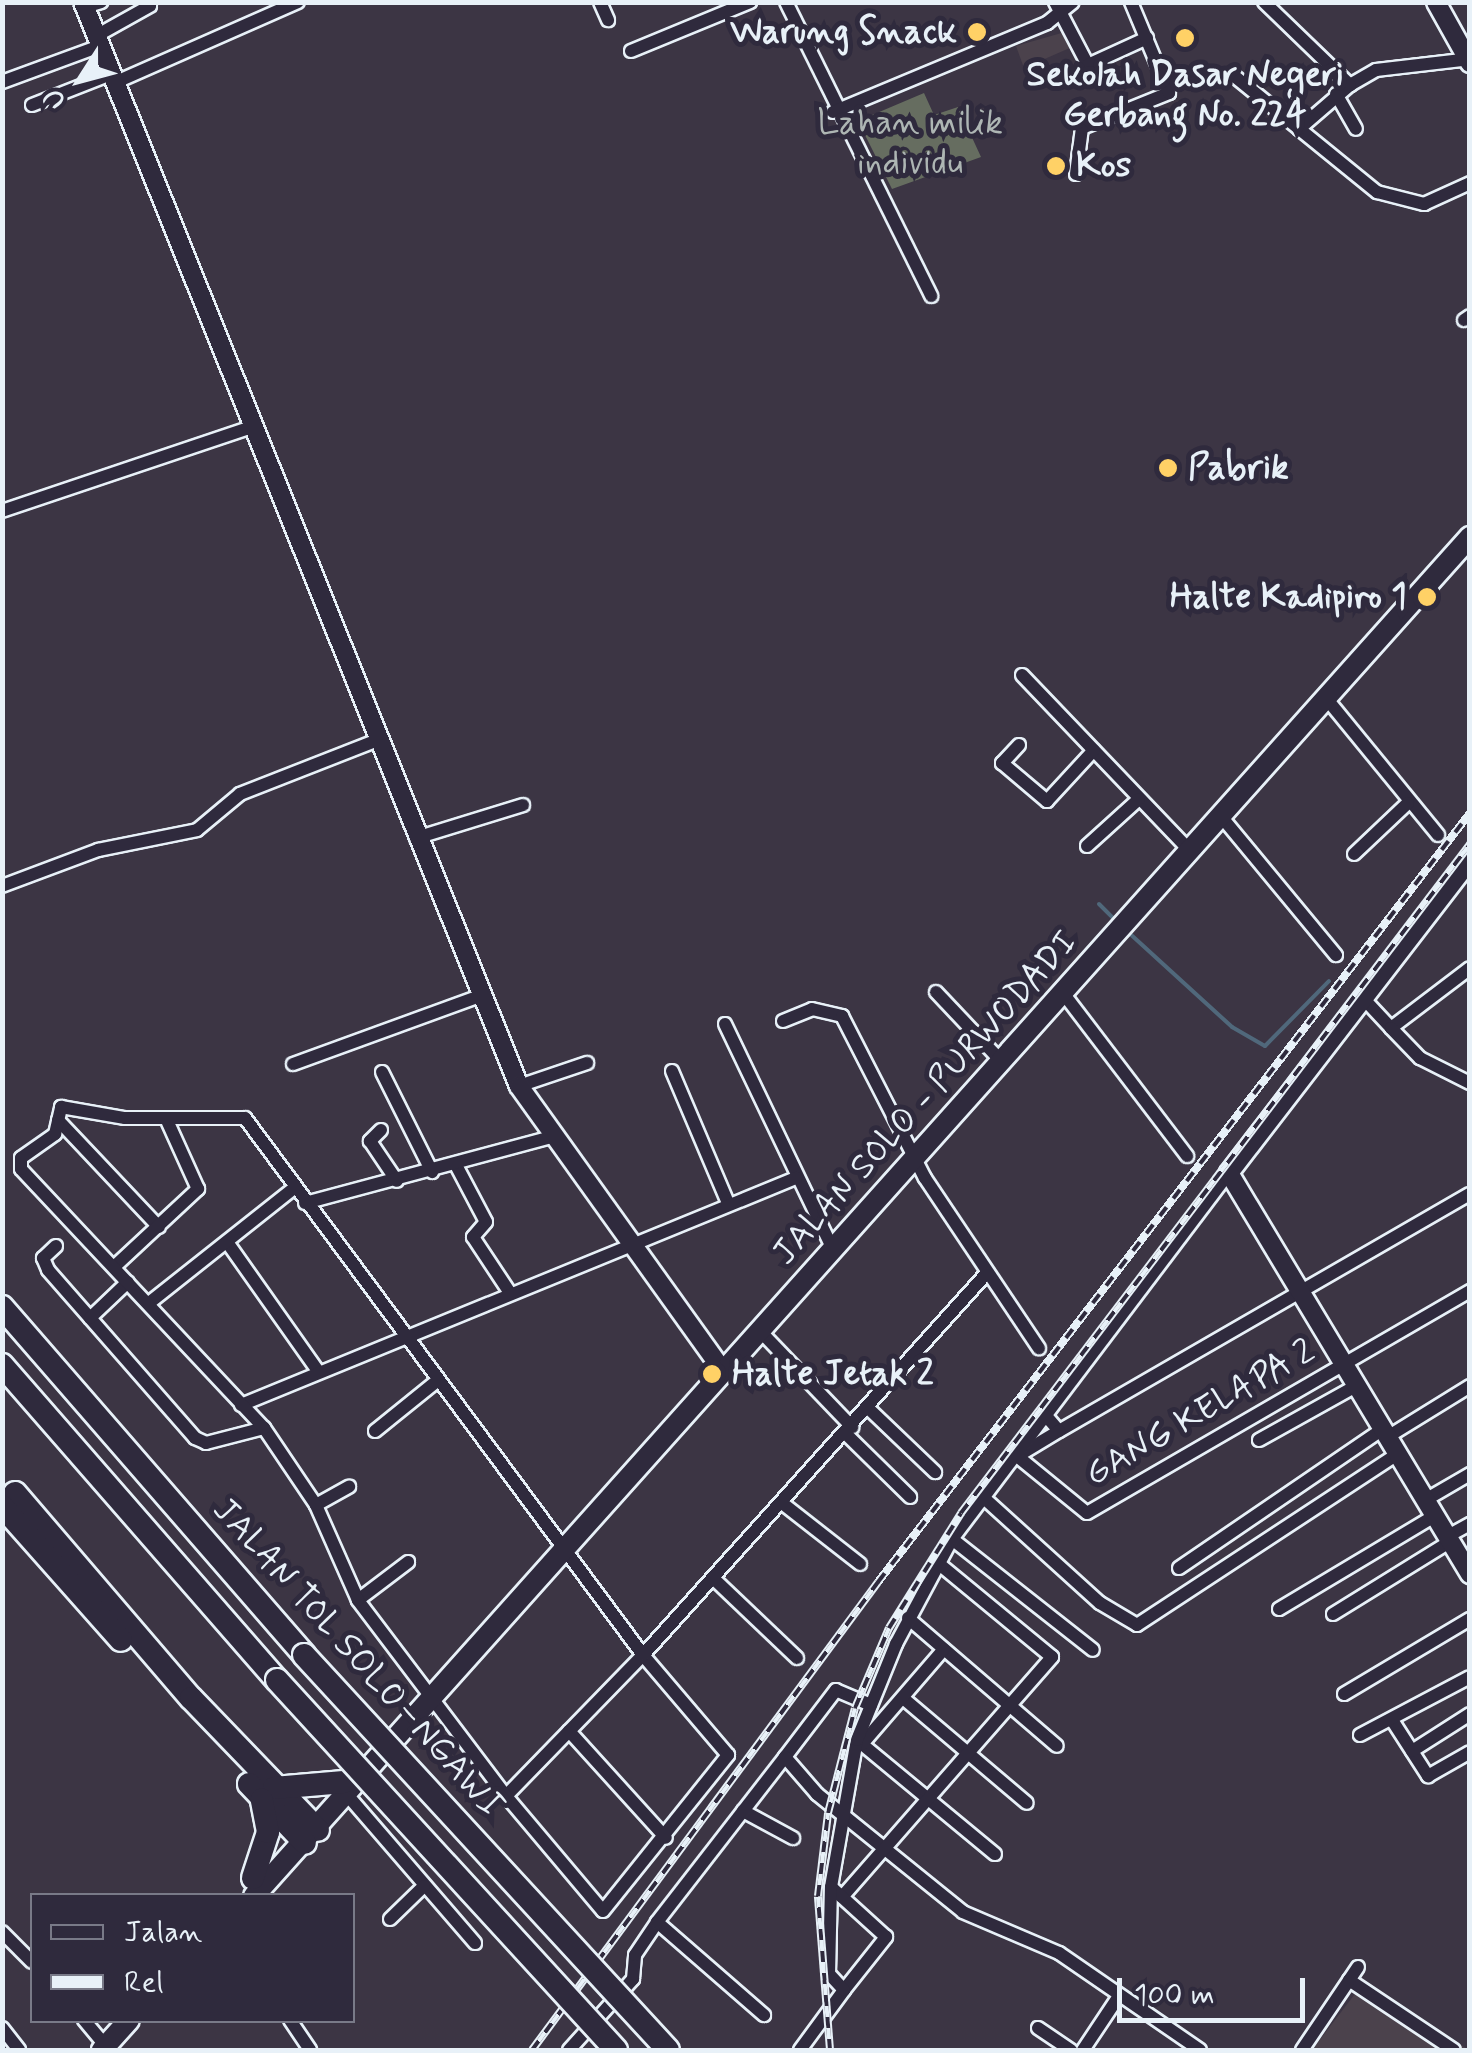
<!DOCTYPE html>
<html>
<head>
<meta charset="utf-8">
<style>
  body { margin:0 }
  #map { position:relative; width:1472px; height:2053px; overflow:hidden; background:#3c3544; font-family:Mynerve,sans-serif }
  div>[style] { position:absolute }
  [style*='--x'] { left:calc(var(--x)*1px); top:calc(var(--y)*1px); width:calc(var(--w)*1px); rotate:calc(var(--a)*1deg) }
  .built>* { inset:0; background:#4b424c }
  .green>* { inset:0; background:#666d60 }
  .stream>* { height:4px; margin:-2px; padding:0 2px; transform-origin:2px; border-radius:2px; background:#50687b }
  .roads { filter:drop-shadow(2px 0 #e8f1f8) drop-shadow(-2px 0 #e8f1f8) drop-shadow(0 2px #e8f1f8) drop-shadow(0 -2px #e8f1f8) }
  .street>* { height:12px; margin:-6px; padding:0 6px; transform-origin:6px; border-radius:6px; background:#2f2a3d }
  .secondary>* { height:18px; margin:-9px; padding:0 9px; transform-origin:9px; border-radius:9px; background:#2f2a3d }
  .primary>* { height:20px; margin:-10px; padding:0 10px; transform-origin:10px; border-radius:10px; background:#2f2a3d }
  .highway>* { height:22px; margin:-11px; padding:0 11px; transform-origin:11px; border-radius:11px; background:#2f2a3d }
  .rail>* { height:8px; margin-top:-4px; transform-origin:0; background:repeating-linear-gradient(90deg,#2f2a3d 0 11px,#e8f1f8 0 22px); box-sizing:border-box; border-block:2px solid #e8f1f8 }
  .bridges { filter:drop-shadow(2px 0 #e8f1f8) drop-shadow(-2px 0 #e8f1f8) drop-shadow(0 2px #e8f1f8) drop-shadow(0 -2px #e8f1f8) }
  .highway-bridge>* { height:22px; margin:-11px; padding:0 11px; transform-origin:11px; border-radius:11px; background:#2f2a3d }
  .dots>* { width:28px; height:28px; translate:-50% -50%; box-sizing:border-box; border:5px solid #2f2a3d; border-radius:50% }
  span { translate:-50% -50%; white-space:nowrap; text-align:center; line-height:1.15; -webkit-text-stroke:10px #2f2a3d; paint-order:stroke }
  .poi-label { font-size:35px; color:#e8f1f8; font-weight:700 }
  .right { translate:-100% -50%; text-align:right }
  .left { translate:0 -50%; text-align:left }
  .park-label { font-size:35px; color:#aeb6b4 }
  .street-label { font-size:35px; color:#e8f1f8 }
  .frame { position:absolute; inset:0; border:5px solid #e8f1f8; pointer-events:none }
  .legend { position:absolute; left:30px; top:1893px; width:325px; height:130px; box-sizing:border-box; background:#2f2a3d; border:2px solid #797a88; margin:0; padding:12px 18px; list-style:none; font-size:30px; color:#e8f1f8 }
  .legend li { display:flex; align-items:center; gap:20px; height:50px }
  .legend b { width:50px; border:2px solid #797a88 }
  .north { position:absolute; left:30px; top:30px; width:100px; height:100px; -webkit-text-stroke:8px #2f2a3d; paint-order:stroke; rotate:234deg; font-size:28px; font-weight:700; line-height:40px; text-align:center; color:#e8f1f8 }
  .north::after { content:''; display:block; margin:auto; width:35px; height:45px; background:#e8f1f8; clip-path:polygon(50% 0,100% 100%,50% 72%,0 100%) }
  .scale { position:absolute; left:1117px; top:1978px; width:188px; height:45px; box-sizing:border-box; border:5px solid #e8f1f8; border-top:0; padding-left:12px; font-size:30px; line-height:35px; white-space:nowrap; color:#e8f1f8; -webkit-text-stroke:8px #2f2a3d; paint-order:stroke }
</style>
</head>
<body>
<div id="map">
  <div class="built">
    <i style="clip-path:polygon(1065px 32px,1072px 47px,1024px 68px,1016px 46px)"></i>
    <i style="clip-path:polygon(1361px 1986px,1389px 1999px,1469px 2050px,1312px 2050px)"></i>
  </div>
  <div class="green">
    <i style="clip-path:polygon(924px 93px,934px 115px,958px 107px,981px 157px,892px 189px,858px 121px)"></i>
  </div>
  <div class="stream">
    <i style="--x:1099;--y:904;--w:25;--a:45"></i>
    <i style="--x:1128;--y:932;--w:141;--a:42.4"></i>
    <i style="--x:1232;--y:1027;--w:38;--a:30"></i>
    <i style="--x:1265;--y:1046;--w:91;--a:-45.4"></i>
  </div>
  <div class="roads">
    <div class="street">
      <i style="--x:600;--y:2;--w:20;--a:66"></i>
      <i style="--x:786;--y:2;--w:328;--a:63.7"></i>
      <i style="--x:1055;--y:2;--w:71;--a:62.4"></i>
      <i style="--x:1088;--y:65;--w:65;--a:-24.6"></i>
      <i style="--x:1264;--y:2;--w:120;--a:44"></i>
      <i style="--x:1350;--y:85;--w:30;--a:-30"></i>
      <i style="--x:1376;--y:70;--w:95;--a:-6.7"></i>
      <i style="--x:85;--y:7;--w:17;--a:-17"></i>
      <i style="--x:96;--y:36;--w:62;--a:-29.1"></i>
      <i style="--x:631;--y:51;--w:129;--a:-22.4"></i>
      <i style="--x:1233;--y:75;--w:186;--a:39.1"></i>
      <i style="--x:1377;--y:192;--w:49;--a:14.3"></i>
      <i style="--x:1424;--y:204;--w:51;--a:-24.5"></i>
      <i style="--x:2;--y:82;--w:104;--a:-20.2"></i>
      <i style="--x:114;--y:83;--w:201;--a:-23.8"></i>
      <i style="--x:1336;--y:94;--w:40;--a:60.3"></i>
      <i style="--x:32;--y:105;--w:85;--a:-21.4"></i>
      <i style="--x:833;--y:112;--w:232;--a:-22.6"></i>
      <i style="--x:1047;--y:23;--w:33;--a:-39"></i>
      <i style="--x:1299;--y:129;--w:67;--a:-40.8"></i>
      <i style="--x:1076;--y:174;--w:46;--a:-82.6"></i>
      <i style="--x:1082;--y:128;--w:94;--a:-21.9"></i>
      <i style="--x:1169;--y:93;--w:99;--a:-112.7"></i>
      <i style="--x:1464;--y:320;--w:7;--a:-34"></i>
      <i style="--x:2;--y:511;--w:263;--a:-18.6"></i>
      <i style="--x:1022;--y:675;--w:240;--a:46.3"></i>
      <i style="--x:1326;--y:698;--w:177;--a:50.7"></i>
      <i style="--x:1019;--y:745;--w:25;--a:133"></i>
      <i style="--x:1002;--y:763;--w:59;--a:40.2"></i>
      <i style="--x:1047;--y:801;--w:69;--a:-47.3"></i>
      <i style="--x:1220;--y:815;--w:182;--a:50.4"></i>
      <i style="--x:416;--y:838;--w:112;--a:-17.1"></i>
      <i style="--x:1087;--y:846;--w:70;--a:-42.1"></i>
      <i style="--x:1354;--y:854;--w:74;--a:-43.4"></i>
      <i style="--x:2;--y:886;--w:103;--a:-20.6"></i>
      <i style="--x:98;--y:850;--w:101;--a:-11.4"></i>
      <i style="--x:197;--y:830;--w:56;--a:-39.9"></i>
      <i style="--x:240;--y:794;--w:145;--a:-21.4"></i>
      <i style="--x:936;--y:992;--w:96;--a:46.7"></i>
      <i style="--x:1063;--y:993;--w:205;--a:52.7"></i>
      <i style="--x:1364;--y:999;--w:40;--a:47"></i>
      <i style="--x:1391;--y:1028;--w:99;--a:-37.2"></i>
      <i style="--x:783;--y:1021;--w:31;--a:-22"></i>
      <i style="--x:812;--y:1009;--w:31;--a:13"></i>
      <i style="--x:842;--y:1016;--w:182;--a:62.9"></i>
      <i style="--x:925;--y:1178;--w:205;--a:56.2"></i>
      <i style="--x:725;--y:1024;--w:252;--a:64.4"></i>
      <i style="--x:1391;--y:1028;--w:42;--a:46"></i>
      <i style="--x:1420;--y:1058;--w:56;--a:26.6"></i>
      <i style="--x:293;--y:1064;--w:202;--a:-20"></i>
      <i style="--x:672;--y:1071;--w:143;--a:67"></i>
      <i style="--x:382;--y:1072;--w:112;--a:63.4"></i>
      <i style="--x:519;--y:1086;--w:72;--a:-18.7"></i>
      <i style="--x:58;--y:1120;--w:147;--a:46.7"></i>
      <i style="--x:381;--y:1130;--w:16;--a:135"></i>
      <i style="--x:370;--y:1141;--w:48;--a:56"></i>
      <i style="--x:456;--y:1165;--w:64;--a:62.2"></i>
      <i style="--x:486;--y:1222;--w:20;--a:131"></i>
      <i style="--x:473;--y:1237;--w:67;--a:56.5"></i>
      <i style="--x:305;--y:1203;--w:259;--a:-15"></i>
      <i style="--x:227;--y:1242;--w:158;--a:54.8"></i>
      <i style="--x:56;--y:1246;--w:18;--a:137"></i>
      <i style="--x:43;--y:1258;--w:13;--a:67"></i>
      <i style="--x:48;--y:1270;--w:223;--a:48.8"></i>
      <i style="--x:195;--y:1438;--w:12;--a:24"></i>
      <i style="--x:206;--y:1443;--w:60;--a:-14.5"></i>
      <i style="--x:114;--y:1267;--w:115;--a:-42.9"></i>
      <i style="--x:198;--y:1189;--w:78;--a:-114.3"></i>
      <i style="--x:149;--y:1303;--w:185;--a:-38.4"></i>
      <i style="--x:90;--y:1318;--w:52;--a:-43.5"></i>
      <i style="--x:761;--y:1332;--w:132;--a:46.2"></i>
      <i style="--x:241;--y:1405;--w:600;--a:-22.25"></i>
      <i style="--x:868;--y:1408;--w:93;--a:43.7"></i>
      <i style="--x:1047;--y:1417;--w:18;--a:49"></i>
      <i style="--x:1059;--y:1431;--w:474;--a:-30"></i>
      <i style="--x:375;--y:1431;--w:80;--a:-38.9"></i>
      <i style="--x:846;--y:1434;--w:90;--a:44.5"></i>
      <i style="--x:1389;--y:1436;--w:95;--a:-31.7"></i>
      <i style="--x:1259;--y:1440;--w:113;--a:-29.1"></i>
      <i style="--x:1024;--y:1452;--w:41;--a:-31"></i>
      <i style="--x:1017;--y:1456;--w:90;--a:39.2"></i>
      <i style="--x:1087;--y:1513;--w:443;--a:-30.1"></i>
      <i style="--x:984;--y:1498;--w:156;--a:42.2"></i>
      <i style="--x:1100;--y:1603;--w:43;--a:30.7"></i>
      <i style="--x:1137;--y:1625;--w:313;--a:-33.3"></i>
      <i style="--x:1427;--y:1499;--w:50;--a:-30.2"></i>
      <i style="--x:782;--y:1503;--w:99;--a:38"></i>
      <i style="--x:316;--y:1505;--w:38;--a:-29"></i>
      <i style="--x:1448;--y:1536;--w:25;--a:-29"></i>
      <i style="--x:952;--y:1539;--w:179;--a:38.2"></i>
      <i style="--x:1179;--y:1568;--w:248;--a:-34.3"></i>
      <i style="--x:713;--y:1578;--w:116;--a:43.6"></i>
      <i style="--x:358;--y:1600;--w:63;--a:-37.2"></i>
      <i style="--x:1279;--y:1609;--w:183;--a:-30.9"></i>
      <i style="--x:1333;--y:1614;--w:139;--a:-31.7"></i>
      <i style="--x:908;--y:1618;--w:196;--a:40.7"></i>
      <i style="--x:1344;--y:1694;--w:147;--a:-30.8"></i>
      <i style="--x:903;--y:1698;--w:162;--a:40.3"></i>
      <i style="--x:871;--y:1705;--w:38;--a:-157"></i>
      <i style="--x:836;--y:1690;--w:84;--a:127.3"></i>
      <i style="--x:785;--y:1757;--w:49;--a:49.1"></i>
      <i style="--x:817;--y:1794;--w:188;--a:38.9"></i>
      <i style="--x:963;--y:1912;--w:104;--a:23.1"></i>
      <i style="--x:1059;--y:1953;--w:171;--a:34.5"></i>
      <i style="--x:1392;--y:1720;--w:67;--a:57.3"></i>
      <i style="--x:1428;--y:1776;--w:48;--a:-29.7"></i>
      <i style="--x:569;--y:1731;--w:144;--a:47.8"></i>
      <i style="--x:1360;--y:1735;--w:124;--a:-27.8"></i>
      <i style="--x:857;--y:1740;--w:179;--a:39.6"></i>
      <i style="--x:862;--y:1744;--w:125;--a:-49.2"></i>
      <i style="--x:1412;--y:1751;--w:69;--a:-32.5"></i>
      <i style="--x:506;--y:1796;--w:150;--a:49.9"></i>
      <i style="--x:603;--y:1911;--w:200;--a:-51.3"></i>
      <i style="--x:728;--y:1755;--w:131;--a:-130.4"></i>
      <i style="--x:643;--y:1655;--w:197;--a:134.2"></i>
      <i style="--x:506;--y:1796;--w:246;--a:-127.1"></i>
      <i style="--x:358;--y:1600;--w:104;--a:-113.9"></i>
      <i style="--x:316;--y:1505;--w:93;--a:-124"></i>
      <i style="--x:264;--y:1428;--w:355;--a:-133.2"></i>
      <i style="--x:21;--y:1169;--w:11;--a:-90"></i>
      <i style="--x:21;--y:1158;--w:42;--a:-35.2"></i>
      <i style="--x:55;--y:1134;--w:28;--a:-77"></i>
      <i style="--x:61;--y:1107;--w:65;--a:9.8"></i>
      <i style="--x:125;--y:1118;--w:120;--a:0"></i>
      <i style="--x:245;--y:1118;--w:668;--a:53.46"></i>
      <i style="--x:643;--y:1655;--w:514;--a:-48"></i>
      <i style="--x:349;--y:1797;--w:193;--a:49.2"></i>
      <i style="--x:743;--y:1811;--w:57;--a:28.4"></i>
      <i style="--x:842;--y:1897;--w:319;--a:-48.8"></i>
      <i style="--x:1052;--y:1657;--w:146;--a:-140.5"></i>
      <i style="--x:390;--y:1919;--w:47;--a:-44.1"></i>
      <i style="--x:657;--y:1922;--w:142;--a:41"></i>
      <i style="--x:2;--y:1932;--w:42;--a:45"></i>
      <i style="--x:1349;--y:1980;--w:126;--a:33.7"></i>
      <i style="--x:844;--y:1990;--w:68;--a:-51.6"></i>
      <i style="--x:886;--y:1937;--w:74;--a:-137.7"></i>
      <i style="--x:831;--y:1887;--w:149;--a:-80"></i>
      <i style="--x:857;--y:1740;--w:104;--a:-67.9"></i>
      <i style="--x:896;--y:1644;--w:119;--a:-61.9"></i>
      <i style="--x:952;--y:1539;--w:459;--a:-52.9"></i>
      <i style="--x:84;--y:2020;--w:34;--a:50"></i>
      <i style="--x:290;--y:2020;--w:36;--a:56"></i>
      <i style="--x:2;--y:2028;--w:28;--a:52"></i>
      <i style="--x:1038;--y:2028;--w:40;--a:34"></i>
      <i style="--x:569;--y:2050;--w:96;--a:-48"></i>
      <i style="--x:633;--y:1979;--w:24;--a:-85"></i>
      <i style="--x:635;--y:1955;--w:40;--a:-56"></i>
      <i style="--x:657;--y:1922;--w:209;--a:-52.2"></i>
      <i style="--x:800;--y:2050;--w:74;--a:-53.7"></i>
      <i style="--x:844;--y:1990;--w:22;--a:-133"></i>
      <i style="--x:829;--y:1974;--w:87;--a:-88.7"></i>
      <i style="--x:1083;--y:2050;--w:65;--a:-56.3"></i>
      <i style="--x:1302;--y:2050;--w:100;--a:-56"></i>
    </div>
    <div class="secondary">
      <i style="--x:83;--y:2;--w:1168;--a:68.09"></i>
      <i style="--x:519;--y:1086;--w:352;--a:54.4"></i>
      <i style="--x:1436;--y:2;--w:70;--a:60.9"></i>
      <i style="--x:1470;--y:860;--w:395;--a:127.6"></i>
      <i style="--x:1229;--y:1173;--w:468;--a:59"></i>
    </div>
    <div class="primary">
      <i style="--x:254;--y:1896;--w:1824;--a:-48.18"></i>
      <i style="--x:102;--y:2050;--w:40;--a:-48"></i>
    </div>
    <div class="highway">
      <i style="--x:2;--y:1307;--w:461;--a:49"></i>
      <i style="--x:2;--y:1365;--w:418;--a:48.9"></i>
      <i style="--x:15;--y:1493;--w:270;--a:49.4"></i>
      <i style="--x:191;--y:1698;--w:183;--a:46.1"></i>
      <i style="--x:2;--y:1506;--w:179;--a:48.4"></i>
      <i style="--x:249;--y:1784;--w:81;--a:46.5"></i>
      <i style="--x:274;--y:1788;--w:70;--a:-4.9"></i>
      <i style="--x:253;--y:1878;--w:48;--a:-71.9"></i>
      <i style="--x:268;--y:1832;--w:33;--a:-101"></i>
    </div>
  </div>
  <div class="rail">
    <i style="--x:532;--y:2050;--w:582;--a:-53.52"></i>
    <i style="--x:878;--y:1582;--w:970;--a:-52.41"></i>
    <i style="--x:830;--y:2050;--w:154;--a:-94.5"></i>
    <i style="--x:818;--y:1896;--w:84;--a:-83.1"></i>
    <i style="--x:828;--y:1813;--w:108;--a:-75.6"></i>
    <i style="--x:855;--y:1708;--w:87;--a:-67"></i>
    <i style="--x:889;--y:1628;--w:136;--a:-57.9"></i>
    <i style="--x:961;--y:1513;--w:841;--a:-52.73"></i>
  </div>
  <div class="bridges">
    <div class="highway-bridge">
      <i style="--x:304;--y:1655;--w:537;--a:47.34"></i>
      <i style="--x:277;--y:1680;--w:502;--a:47.5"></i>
    </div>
  </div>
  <div class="dots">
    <i style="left:977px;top:32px;background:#ffd166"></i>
    <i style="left:1185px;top:38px;background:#ffd166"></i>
    <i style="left:1056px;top:166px;background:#ffd166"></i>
    <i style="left:1168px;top:468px;background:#ffd166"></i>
    <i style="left:1427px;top:597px;background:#ffd166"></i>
    <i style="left:712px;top:1374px;background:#ffd166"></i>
  </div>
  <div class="poi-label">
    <span class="right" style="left:957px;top:32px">Warung Snack</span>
    <span style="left:1185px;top:95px">Sekolah Dasar Negeri<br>Gerbang No. 224</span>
    <span class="left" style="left:1076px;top:166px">Kos</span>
    <span class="left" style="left:1188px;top:468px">Pabrik</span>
    <span class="right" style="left:1407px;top:597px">Halte Kadipiro 1</span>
    <span class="left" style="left:732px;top:1374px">Halte Jetak 2</span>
  </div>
  <div class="park-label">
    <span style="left:910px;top:143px">Lahan milik<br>individu</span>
  </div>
  <div class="street-label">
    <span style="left:925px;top:1098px;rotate:-48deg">JALAN SOLO - PURWODADI</span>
    <span style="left:1200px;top:1413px;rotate:-30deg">GANG KELAPA 2</span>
    <span style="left:358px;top:1658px;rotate:48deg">JALAN TOL SOLO–NGAWI</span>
  </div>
  <div class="frame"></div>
  <ul class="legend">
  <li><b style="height:12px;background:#2f2a3d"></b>Jalan</li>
  <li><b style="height:12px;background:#e8f1f8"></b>Rel</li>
  </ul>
  <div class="north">U</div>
  <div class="scale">100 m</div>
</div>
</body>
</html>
